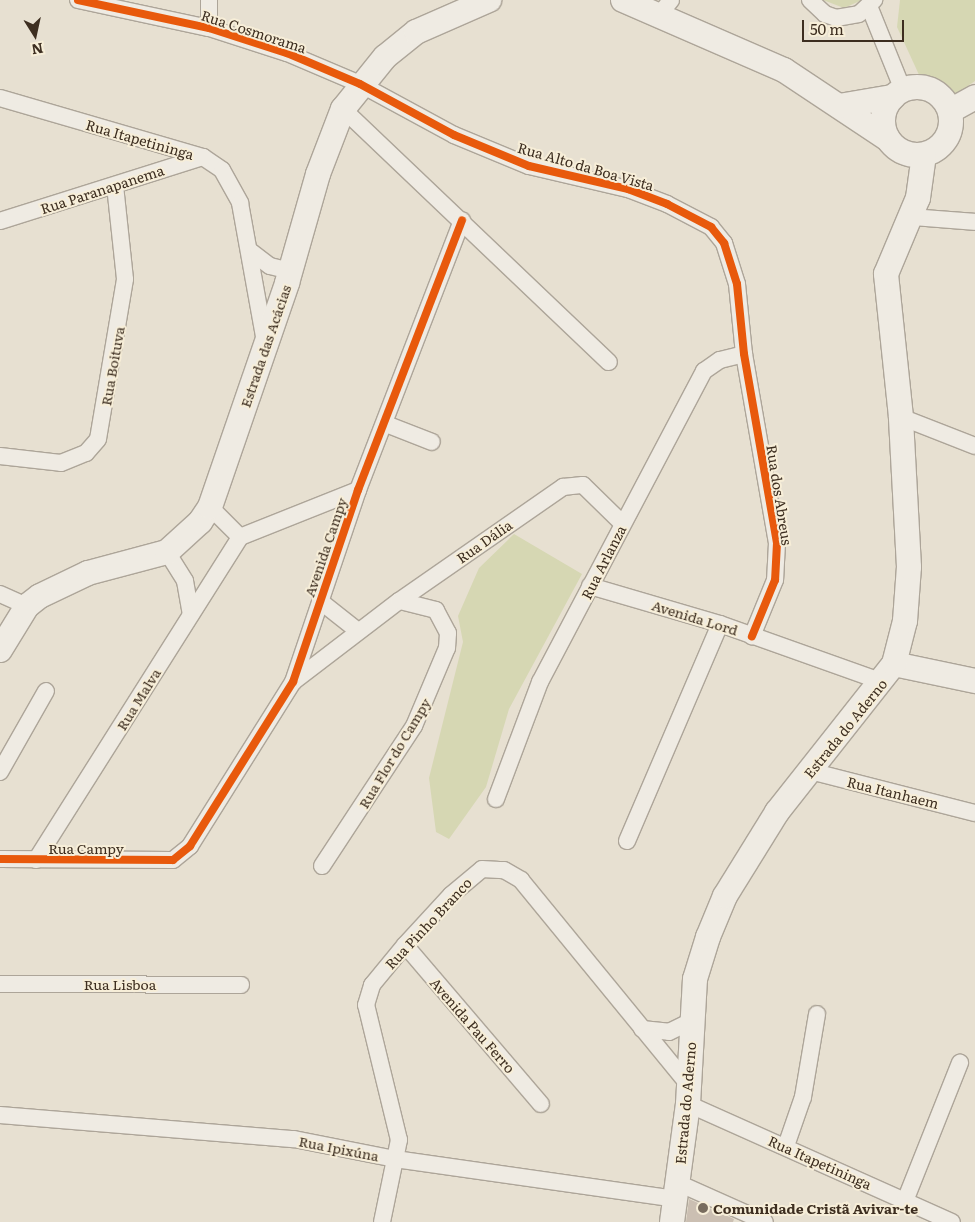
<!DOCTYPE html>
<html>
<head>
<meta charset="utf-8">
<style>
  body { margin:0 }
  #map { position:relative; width:975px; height:1222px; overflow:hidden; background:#e7e0d1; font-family:Literata,serif }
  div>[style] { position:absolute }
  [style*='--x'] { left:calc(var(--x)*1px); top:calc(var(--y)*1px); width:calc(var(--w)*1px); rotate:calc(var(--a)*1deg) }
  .green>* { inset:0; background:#d6d7b3 }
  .building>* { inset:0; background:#cbbfb2 }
  .roads { filter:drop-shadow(1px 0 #ada599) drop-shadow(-1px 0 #ada599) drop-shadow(0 1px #ada599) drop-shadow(0 -1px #ada599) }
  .street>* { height:16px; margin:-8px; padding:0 8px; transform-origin:8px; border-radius:8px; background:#efebe3 }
  .secondary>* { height:24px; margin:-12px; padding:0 12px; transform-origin:12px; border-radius:12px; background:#efebe3 }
  .secondary>.ring { margin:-12px; padding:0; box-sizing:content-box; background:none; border:24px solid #efebe3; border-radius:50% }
  .cycleway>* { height:8px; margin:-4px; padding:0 4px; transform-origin:4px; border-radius:4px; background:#e8590c }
  .dots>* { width:14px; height:14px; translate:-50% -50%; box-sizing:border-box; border:2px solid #f7eed8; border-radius:50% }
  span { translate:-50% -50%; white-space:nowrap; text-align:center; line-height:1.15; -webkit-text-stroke:4px #f7eed8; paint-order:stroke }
  .street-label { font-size:14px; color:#3d2e20 }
  .poi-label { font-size:14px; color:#3d2e20; font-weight:700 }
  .left { translate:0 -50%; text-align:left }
  .north { position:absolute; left:10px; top:10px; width:50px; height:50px; -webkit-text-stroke:4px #f7eed8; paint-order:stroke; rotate:170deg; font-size:14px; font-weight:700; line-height:20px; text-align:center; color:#3d2e20 }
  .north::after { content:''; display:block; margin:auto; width:18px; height:22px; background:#3d2e20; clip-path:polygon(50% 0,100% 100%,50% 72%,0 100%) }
  .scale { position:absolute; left:802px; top:20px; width:102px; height:22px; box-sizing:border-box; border:2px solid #3d2e20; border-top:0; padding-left:6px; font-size:15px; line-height:18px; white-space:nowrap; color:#3d2e20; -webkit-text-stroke:4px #f7eed8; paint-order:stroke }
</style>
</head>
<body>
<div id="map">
  <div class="green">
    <i style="clip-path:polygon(823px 0,862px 0,844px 8px)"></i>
    <i style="clip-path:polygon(900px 0,975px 0,975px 81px,953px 96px,926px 90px,897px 27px)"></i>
    <i style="clip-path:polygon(514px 534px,582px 574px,509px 709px,486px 787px,449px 839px,436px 832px,429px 778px,463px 642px,458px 616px,479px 568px)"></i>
  </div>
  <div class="building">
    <i style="clip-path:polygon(689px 1199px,734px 1219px,733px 1222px,686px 1222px)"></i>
  </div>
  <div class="roads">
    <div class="street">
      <i style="--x:78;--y:0;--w:134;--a:12.1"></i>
      <i style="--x:209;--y:28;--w:82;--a:17.8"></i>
      <i style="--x:287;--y:53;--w:79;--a:23"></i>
      <i style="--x:360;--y:84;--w:107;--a:28.5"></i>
      <i style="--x:454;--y:135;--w:81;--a:22.5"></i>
      <i style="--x:529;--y:166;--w:102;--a:13.1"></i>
      <i style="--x:628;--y:189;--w:42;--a:21"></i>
      <i style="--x:667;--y:204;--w:50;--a:27.6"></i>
      <i style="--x:711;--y:227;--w:21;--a:51"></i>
      <i style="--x:724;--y:243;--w:43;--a:72.4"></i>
      <i style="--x:737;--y:284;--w:70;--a:84.3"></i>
      <i style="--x:744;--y:354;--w:192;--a:80.1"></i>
      <i style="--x:777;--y:543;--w:37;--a:93"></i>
      <i style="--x:775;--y:580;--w:61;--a:112.3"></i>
      <i style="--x:810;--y:0;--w:21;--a:43"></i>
      <i style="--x:825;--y:14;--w:12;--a:20"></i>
      <i style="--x:836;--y:18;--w:23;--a:-10"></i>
      <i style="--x:859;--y:14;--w:21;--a:-43"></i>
      <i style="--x:869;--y:6;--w:91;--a:68"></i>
      <i style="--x:659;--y:15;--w:19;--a:-51"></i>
      <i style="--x:209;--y:28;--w:28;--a:-90"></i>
      <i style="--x:0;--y:98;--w:211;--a:16.2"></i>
      <i style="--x:203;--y:157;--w:23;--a:34"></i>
      <i style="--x:222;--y:170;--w:38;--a:61"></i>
      <i style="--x:240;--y:203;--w:141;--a:79.8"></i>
      <i style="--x:343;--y:109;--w:367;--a:43.6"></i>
      <i style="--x:912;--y:217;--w:63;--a:4.5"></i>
      <i style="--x:0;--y:221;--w:213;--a:-17.5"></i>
      <i style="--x:250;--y:251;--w:25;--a:37"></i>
      <i style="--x:270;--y:266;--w:21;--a:14"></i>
      <i style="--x:901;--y:417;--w:79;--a:21.4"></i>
      <i style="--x:386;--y:424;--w:49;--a:21.4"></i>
      <i style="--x:0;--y:456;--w:61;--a:6.5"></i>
      <i style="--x:61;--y:463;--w:27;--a:-22"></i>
      <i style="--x:86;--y:453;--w:18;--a:-49"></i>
      <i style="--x:98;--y:439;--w:162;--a:-80.4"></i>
      <i style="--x:125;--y:279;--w:94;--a:-96.1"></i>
      <i style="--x:210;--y:507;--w:42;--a:45"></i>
      <i style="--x:240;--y:537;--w:127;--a:-21.7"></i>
      <i style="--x:167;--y:552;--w:34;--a:58"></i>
      <i style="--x:185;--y:581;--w:34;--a:80"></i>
      <i style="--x:590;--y:586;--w:135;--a:16.3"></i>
      <i style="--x:720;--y:624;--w:173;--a:19.6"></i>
      <i style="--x:0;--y:594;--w:30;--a:24"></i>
      <i style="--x:320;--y:601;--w:48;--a:38.3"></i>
      <i style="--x:293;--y:682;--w:133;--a:-37.4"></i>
      <i style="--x:399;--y:601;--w:200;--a:-34.8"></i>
      <i style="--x:563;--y:487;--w:20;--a:-6"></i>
      <i style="--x:583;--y:485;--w:54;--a:44.3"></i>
      <i style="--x:810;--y:771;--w:170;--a:14.3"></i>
      <i style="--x:0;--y:772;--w:93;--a:-60.4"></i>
      <i style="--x:496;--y:799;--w:125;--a:-69.4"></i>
      <i style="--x:540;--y:682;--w:352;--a:-62.2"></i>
      <i style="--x:704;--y:371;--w:19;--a:-35"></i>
      <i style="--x:720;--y:360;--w:25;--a:-14"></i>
      <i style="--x:627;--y:841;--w:236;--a:-66.8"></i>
      <i style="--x:0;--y:859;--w:173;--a:0.3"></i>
      <i style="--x:173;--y:860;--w:22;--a:-39"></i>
      <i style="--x:190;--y:846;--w:194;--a:-57.9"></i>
      <i style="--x:293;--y:682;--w:203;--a:-71.3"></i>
      <i style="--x:358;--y:490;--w:289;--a:-68.9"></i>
      <i style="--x:36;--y:860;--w:382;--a:-57.7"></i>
      <i style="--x:322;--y:866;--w:168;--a:-56.7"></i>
      <i style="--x:414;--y:726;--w:85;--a:-67.1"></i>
      <i style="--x:447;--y:648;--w:15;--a:-86"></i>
      <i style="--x:448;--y:633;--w:26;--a:-118"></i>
      <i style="--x:436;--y:610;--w:38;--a:-166"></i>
      <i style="--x:405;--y:945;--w:209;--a:49.5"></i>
      <i style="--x:0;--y:984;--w:241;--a:0.2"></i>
      <i style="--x:642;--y:1029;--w:27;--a:6"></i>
      <i style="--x:669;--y:1032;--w:25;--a:-26"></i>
      <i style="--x:688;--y:1104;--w:289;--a:24.1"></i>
      <i style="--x:0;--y:1115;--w:295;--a:4.7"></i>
      <i style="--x:294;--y:1139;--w:103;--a:11.2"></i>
      <i style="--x:395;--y:1159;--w:285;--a:8.1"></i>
      <i style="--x:786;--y:1146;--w:52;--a:-70.9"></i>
      <i style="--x:803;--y:1097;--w:84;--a:-80.4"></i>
      <i style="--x:678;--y:1183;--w:95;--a:24.1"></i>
      <i style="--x:905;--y:1201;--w:149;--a:-68.3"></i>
      <i style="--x:382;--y:1222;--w:84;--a:-78.3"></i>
      <i style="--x:399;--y:1140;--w:139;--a:-103.7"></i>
      <i style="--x:366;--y:1005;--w:21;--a:-73"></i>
      <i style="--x:372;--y:985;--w:52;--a:-50.5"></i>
      <i style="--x:405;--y:945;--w:68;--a:-47.4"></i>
      <i style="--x:451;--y:895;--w:40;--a:-40"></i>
      <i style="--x:482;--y:869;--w:22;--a:3"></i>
      <i style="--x:504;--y:870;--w:20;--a:30"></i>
      <i style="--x:521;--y:880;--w:264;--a:50.7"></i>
    </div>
    <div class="secondary">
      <i style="--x:623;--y:0;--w:176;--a:23.5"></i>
      <i style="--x:784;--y:70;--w:125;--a:33.6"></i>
      <i class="ring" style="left:883px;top:87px;width:44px;height:44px"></i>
      <i style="--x:839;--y:106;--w:55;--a:-9.5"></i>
      <i style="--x:950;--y:111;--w:29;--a:-29"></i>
      <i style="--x:0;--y:650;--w:52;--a:-58.5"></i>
      <i style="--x:27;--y:606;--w:16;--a:-38"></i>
      <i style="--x:40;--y:596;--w:53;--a:-25.6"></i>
      <i style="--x:88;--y:573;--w:82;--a:-14.9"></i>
      <i style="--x:167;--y:552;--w:45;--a:-42.3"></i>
      <i style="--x:200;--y:522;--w:18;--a:-56"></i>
      <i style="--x:210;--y:507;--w:237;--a:-71"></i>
      <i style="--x:287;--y:283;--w:113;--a:-74.1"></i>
      <i style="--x:318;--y:174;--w:70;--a:-69"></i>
      <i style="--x:343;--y:109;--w:67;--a:-51.1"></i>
      <i style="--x:385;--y:57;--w:40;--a:-39"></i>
      <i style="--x:416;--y:32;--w:80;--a:-23.7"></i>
      <i style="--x:894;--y:664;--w:83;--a:11.9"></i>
      <i style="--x:672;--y:1222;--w:119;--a:-82.3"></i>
      <i style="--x:688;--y:1104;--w:125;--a:-86.8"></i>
      <i style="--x:695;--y:979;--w:44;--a:-72.8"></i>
      <i style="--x:708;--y:937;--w:44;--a:-67.5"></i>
      <i style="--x:725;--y:896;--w:99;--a:-58.2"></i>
      <i style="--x:777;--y:812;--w:189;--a:-51.7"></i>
      <i style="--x:894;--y:664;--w:44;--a:-75.7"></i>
      <i style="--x:905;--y:621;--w:54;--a:-85.8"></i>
      <i style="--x:909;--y:567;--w:150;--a:-93.1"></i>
      <i style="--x:901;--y:417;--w:144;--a:-96"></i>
      <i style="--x:886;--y:274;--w:82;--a:-67.2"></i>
      <i style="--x:918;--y:198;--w:43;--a:-82.1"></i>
    </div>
  </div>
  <div class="cycleway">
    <i style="--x:78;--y:0;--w:134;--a:12.1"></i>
    <i style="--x:209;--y:28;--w:82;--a:17.8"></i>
    <i style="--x:287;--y:53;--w:79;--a:23"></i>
    <i style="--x:360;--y:84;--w:107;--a:28.5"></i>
    <i style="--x:454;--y:135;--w:81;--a:22.5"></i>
    <i style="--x:529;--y:166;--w:102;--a:13.1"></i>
    <i style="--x:628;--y:189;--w:42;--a:21"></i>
    <i style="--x:667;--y:204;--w:50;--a:27.6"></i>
    <i style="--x:711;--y:227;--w:21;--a:51"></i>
    <i style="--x:724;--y:243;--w:43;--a:72.4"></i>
    <i style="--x:737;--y:284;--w:70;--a:84.3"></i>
    <i style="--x:744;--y:354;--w:192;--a:80.1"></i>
    <i style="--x:777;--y:543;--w:37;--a:93"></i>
    <i style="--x:775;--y:580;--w:61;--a:112.3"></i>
    <i style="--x:0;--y:859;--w:173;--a:0.3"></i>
    <i style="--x:173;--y:860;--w:22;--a:-39"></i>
    <i style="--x:190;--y:846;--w:194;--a:-57.9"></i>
    <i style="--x:293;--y:682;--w:203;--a:-71.3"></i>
    <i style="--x:358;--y:490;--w:289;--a:-68.9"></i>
  </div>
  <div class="dots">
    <i style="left:703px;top:1208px;background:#786c5e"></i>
  </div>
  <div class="street-label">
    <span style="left:254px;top:31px;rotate:18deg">Rua Cosmorama</span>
    <span style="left:140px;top:139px;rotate:16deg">Rua Itapetininga</span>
    <span style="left:586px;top:166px;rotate:16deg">Rua Alto da Boa Vista</span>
    <span style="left:102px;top:189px;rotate:-18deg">Rua Paranapanema</span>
    <span style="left:265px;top:346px;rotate:-71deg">Estrada das Acácias</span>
    <span style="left:112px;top:366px;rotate:-80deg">Rua Boituva</span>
    <span style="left:780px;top:495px;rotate:81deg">Rua dos Abreus</span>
    <span style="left:484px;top:541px;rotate:-35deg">Rua Dália</span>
    <span style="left:325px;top:547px;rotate:-71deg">Avenida Campy</span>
    <span style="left:603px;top:562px;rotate:-63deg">Rua Arlanza</span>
    <span style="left:695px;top:617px;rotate:17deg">Avenida Lord</span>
    <span style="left:138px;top:699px;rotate:-58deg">Rua Malva</span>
    <span style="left:845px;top:728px;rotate:-51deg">Estrada do Aderno</span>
    <span style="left:394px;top:753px;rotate:-59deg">Rua Flor do Campy</span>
    <span style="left:893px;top:792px;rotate:14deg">Rua Itanhaem</span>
    <span style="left:86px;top:848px">Rua Campy</span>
    <span style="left:428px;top:923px;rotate:-47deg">Rua Pinho Branco</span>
    <span style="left:120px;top:984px">Rua Lisboa</span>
    <span style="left:473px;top:1025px;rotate:49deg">Avenida Pau Ferro</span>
    <span style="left:685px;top:1103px;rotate:-85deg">Estrada do Aderno</span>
    <span style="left:339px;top:1148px;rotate:11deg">Rua Ipixúna</span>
    <span style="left:820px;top:1162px;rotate:24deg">Rua Itapetininga</span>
  </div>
  <div class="poi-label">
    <span class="left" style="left:713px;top:1208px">Comunidade Cristã Avivar-te</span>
  </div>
  <div class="north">N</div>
  <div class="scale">50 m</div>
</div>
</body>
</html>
